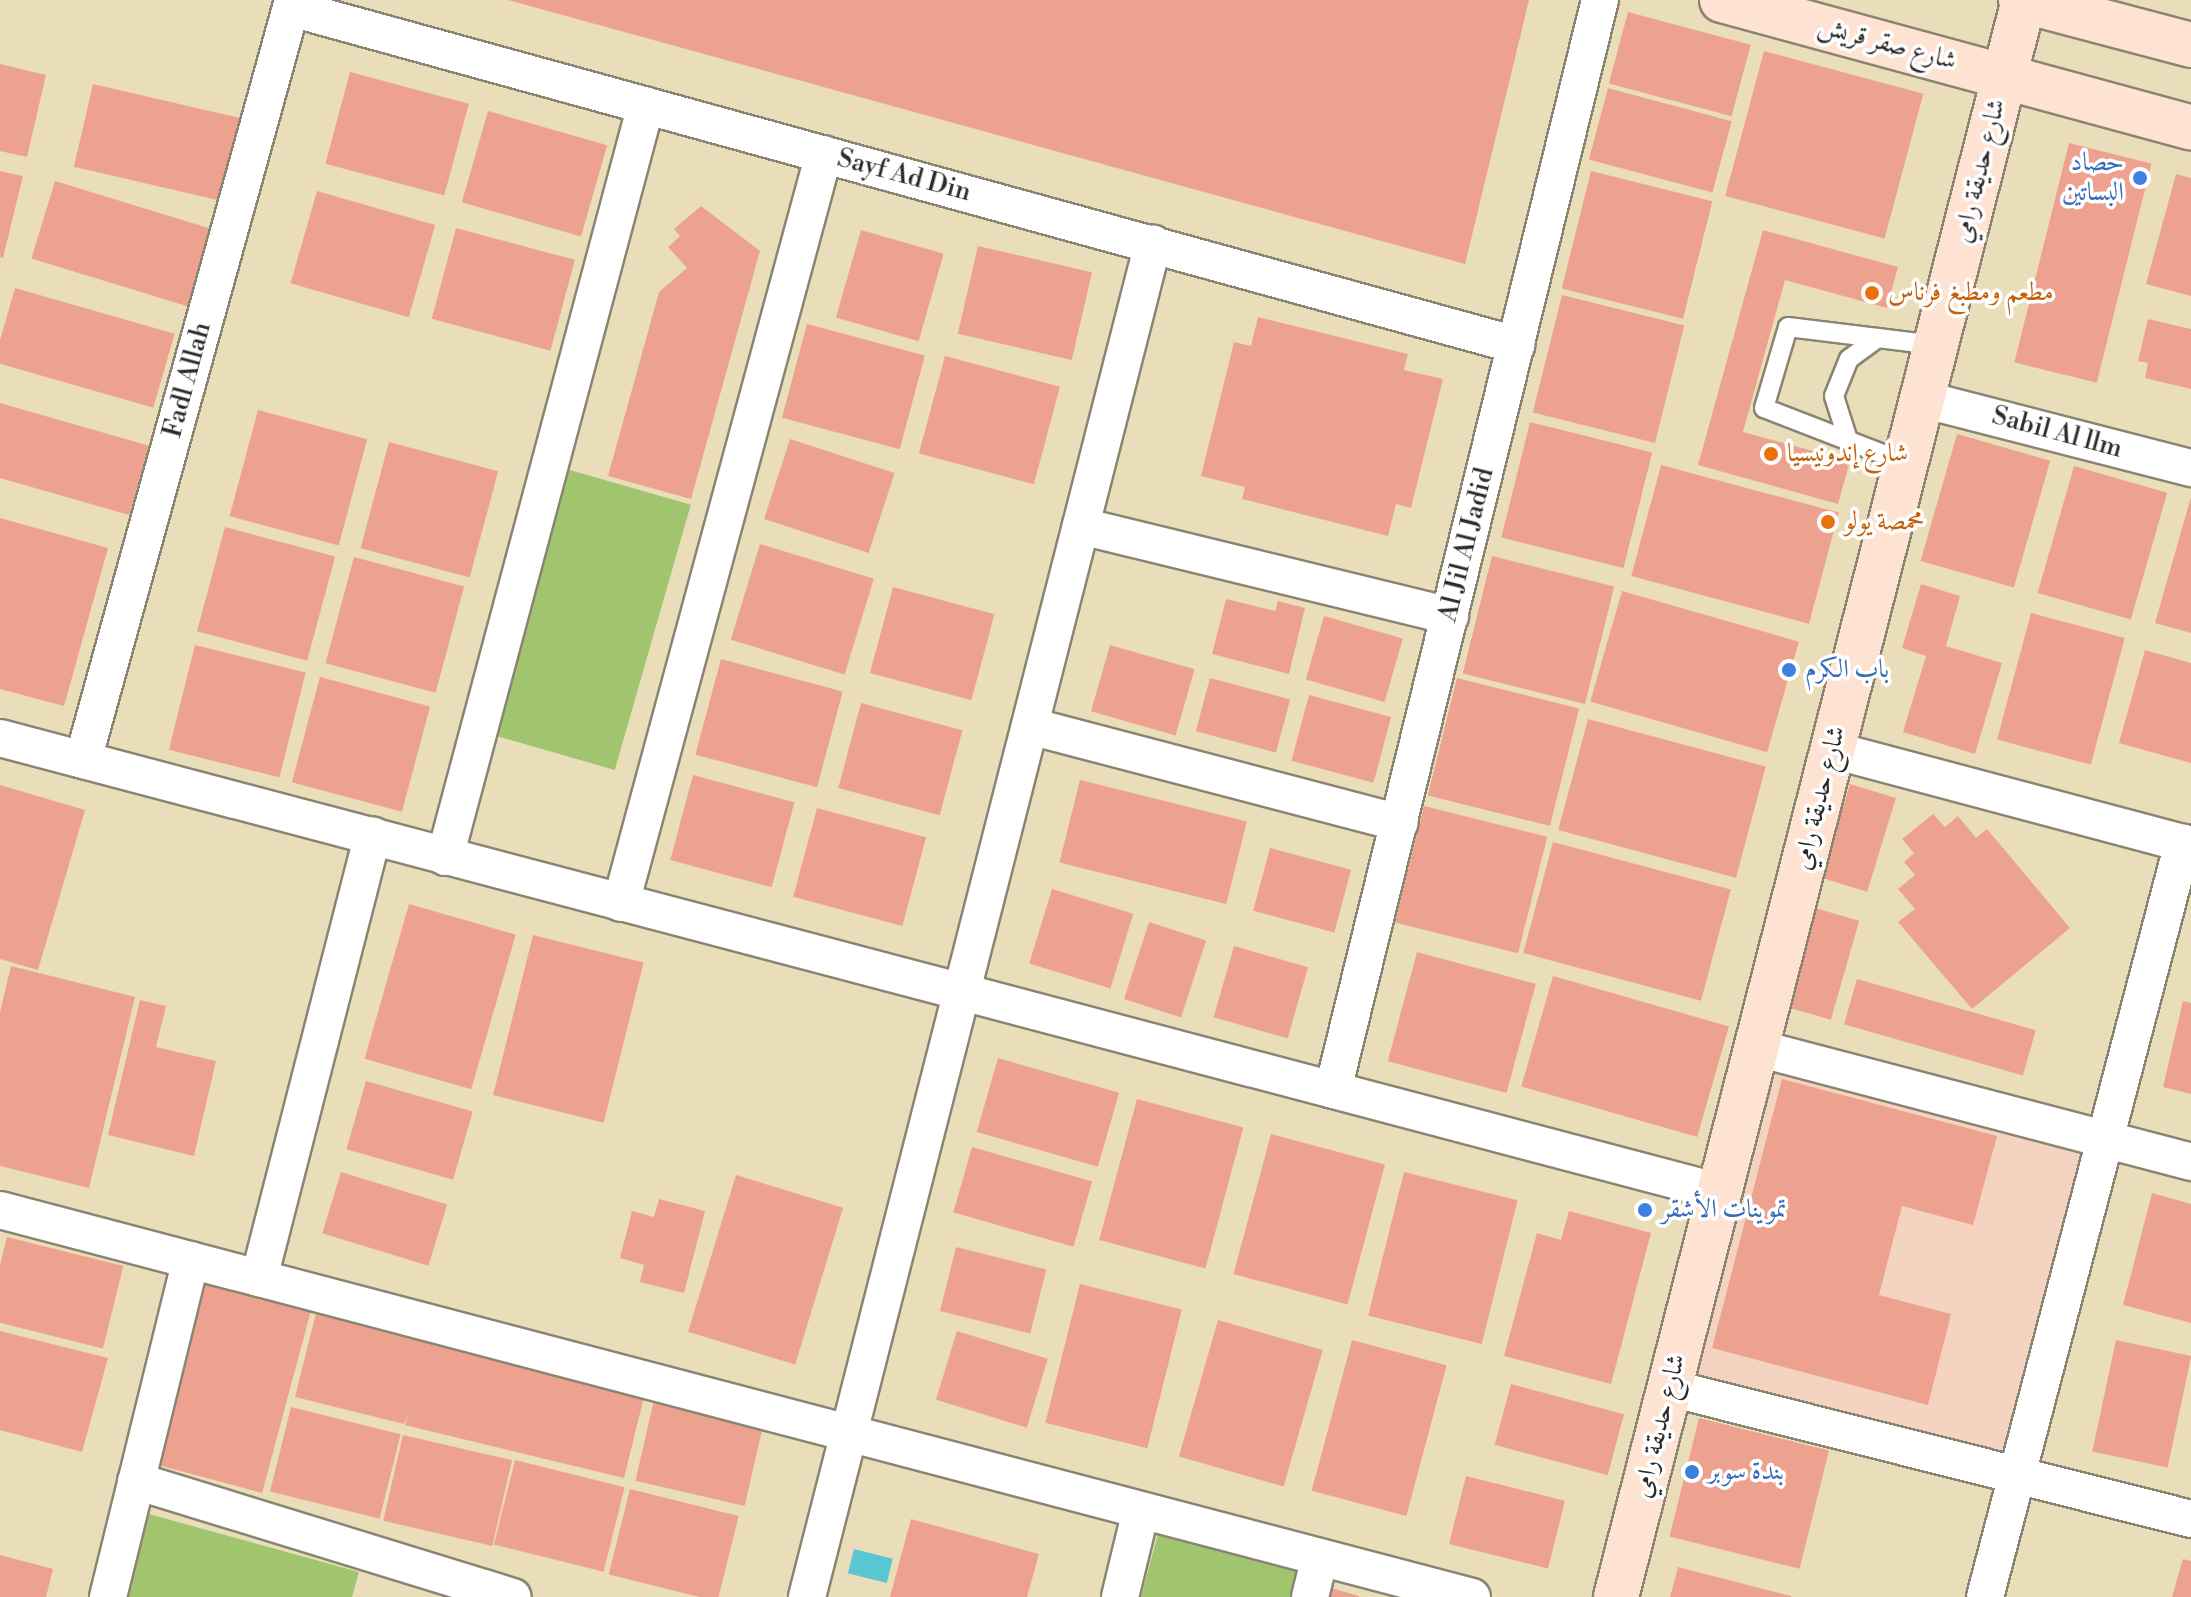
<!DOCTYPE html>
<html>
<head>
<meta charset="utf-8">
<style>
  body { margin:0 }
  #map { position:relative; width:2191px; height:1597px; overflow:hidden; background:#eadeba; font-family:"Libre Bodoni",Amiri,serif }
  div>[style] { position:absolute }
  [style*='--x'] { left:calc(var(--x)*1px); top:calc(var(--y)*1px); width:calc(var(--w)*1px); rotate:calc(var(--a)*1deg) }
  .built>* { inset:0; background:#f4d3c0; transform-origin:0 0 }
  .green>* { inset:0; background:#a1c56e; transform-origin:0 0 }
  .water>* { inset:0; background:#5ac6d2; transform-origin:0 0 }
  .building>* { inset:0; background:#eda290; transform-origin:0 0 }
  .roads { filter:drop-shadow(2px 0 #8a8472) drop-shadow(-2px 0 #8a8472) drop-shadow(0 2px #8a8472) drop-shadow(0 -2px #8a8472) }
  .lane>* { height:18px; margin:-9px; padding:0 9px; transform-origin:9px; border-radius:9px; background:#fff }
  .street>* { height:36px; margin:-18px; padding:0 18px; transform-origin:18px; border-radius:18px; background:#fff }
  .secondary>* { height:44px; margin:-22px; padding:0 22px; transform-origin:22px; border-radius:22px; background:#fee3d2 }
  .dots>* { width:22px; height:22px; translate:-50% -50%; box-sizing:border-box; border:4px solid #fff; border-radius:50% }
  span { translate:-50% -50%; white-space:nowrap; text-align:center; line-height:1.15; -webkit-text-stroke:7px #fff; paint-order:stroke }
  .street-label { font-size:26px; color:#2b2b2b }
  .shop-label { font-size:26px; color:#366cbe }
  .right { translate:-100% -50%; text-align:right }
  .left { translate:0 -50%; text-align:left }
  .food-label { font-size:26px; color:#c56008 }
</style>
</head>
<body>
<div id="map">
  <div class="built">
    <i style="left:1770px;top:1061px;width:339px;height:333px;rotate:15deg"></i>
  </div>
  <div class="green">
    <i style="left:563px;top:468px;width:133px;height:276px;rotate:16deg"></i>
    <i style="clip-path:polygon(149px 1514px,359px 1572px,352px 1597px,127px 1597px)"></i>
    <i style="clip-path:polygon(1160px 1526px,1300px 1564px,1292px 1597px,1141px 1597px)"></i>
  </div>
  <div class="water">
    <i style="left:854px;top:1549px;width:40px;height:25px;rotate:14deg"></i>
  </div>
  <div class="building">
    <i style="clip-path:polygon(508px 0,1529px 0,1465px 264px)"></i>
    <i style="left:1628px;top:12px;width:127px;height:74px;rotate:15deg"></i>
    <i style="left:1764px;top:51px;width:165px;height:150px;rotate:15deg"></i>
    <i style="clip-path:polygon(0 64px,46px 75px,27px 157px,0 151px)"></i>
    <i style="left:350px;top:72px;width:123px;height:95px;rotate:15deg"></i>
    <i style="left:93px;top:84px;width:154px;height:85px;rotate:13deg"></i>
    <i style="left:1608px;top:88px;width:128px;height:74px;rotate:15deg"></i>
    <i style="left:488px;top:111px;width:124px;height:95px;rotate:16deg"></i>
    <i style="left:2069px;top:143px;width:85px;height:226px;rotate:14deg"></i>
    <i style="clip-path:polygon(0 171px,23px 176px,3px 258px,0 257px)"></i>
    <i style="left:1591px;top:171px;width:125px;height:121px;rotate:14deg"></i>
    <i style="clip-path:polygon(2176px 174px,2191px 178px,2191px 296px,2146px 284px)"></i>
    <i style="left:55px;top:181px;width:164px;height:81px;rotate:17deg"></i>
    <i style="left:317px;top:191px;width:123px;height:96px;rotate:16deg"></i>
    <i style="clip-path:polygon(701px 206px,760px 251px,691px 499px,608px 476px,659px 292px,687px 268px,668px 247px,680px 236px,674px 229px)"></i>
    <i style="left:456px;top:228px;width:123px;height:94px;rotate:15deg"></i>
    <i style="left:861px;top:230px;width:86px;height:91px;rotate:16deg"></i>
    <i style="clip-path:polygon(1763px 230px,1898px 267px,1887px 308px,1785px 280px,1743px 432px,1850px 461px,1838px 504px,1698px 465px)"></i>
    <i style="left:978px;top:246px;width:117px;height:90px;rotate:13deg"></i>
    <i style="left:15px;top:288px;width:166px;height:77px;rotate:16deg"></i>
    <i style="left:1562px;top:295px;width:126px;height:121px;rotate:14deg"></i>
    <i style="clip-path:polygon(1258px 317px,1408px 354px,1404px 370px,1443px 379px,1411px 508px,1396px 504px,1388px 536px,1242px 499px,1245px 487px,1201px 476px,1234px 342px,1251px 346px)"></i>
    <i style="clip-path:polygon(2148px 319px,2191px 329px,2191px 389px,2145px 378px,2148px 363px,2138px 361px)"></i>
    <i style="left:807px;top:324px;width:122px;height:97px;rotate:15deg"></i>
    <i style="left:945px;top:356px;width:119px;height:101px;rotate:15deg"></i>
    <i style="left:0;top:403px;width:155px;height:72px;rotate:16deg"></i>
    <i style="left:258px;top:410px;width:113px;height:110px;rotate:15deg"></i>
    <i style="left:1530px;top:422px;width:126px;height:119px;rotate:14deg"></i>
    <i style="left:1957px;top:434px;width:97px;height:132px;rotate:16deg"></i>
    <i style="left:790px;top:439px;width:110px;height:84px;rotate:18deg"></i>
    <i style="left:389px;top:442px;width:113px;height:110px;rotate:15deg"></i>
    <i style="left:1661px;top:465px;width:184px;height:115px;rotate:15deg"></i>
    <i style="left:2074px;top:466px;width:97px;height:132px;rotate:16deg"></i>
    <i style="clip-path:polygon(2191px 497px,2191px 633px,2155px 623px)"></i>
    <i style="clip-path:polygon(0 518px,108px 548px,64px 706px,0 689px)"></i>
    <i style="left:225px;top:527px;width:114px;height:108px;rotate:15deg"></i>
    <i style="left:760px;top:544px;width:119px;height:100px;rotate:17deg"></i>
    <i style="left:1492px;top:556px;width:126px;height:121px;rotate:14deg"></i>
    <i style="left:354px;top:557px;width:114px;height:110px;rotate:15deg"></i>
    <i style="clip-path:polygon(1921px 584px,1960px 596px,1946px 646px,2002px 663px,1975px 754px,1903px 732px,1926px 656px,1902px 648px)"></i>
    <i style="left:893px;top:587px;width:105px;height:89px;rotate:15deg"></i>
    <i style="left:1622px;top:591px;width:184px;height:115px;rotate:16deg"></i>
    <i style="clip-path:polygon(1226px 599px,1275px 611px,1278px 601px,1305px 608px,1289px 674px,1212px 654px)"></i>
    <i style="left:2031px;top:613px;width:97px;height:131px;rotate:15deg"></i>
    <i style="left:1324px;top:616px;width:82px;height:66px;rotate:16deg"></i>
    <i style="left:195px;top:645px;width:114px;height:108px;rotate:14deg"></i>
    <i style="left:1110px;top:645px;width:88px;height:69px;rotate:16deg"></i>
    <i style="clip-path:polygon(2145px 650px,2191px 663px,2191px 763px,2119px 743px)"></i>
    <i style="left:721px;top:659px;width:126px;height:99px;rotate:15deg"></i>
    <i style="left:320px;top:677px;width:114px;height:109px;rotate:15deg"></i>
    <i style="left:1210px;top:678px;width:83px;height:55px;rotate:15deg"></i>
    <i style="left:1457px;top:678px;width:126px;height:121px;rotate:14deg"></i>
    <i style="left:1309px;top:695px;width:85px;height:68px;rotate:15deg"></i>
    <i style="left:861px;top:703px;width:105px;height:88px;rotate:15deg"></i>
    <i style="left:1588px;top:719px;width:184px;height:115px;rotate:15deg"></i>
    <i style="left:693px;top:775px;width:105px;height:88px;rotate:15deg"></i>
    <i style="left:1080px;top:780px;width:172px;height:85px;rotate:14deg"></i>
    <i style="left:1850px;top:784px;width:48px;height:98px;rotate:17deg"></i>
    <i style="clip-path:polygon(0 785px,85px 810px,38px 970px,0 959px)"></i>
    <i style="left:1424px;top:806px;width:127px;height:120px;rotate:14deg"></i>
    <i style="left:817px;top:808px;width:113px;height:92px;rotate:15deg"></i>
    <i style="clip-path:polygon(1933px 814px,1945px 827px,1958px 816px,1976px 838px,1987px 829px,2070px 928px,1972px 1009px,1898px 922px,1915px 909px,1898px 889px,1915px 875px,1904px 862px,1914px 853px,1902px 839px)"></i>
    <i style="left:1553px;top:842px;width:184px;height:115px;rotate:15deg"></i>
    <i style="left:1270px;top:848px;width:84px;height:65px;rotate:15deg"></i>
    <i style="left:1052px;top:889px;width:85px;height:78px;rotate:17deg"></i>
    <i style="left:409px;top:904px;width:111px;height:161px;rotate:16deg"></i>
    <i style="left:1815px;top:908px;width:46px;height:103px;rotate:16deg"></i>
    <i style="left:1149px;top:922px;width:60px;height:81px;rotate:18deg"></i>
    <i style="left:533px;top:935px;width:114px;height:165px;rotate:14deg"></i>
    <i style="left:1234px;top:946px;width:77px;height:74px;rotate:16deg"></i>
    <i style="left:1417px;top:952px;width:123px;height:113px;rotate:15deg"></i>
    <i style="clip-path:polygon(11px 966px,135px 997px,89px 1188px,0 1166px,0 1012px)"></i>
    <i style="left:1553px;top:976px;width:183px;height:115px;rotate:16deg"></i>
    <i style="left:1857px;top:979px;width:186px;height:47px;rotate:16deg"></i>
    <i style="clip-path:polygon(140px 1000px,166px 1006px,156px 1047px,216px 1061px,194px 1156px,108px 1135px)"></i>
    <i style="clip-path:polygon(2183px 1001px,2191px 1003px,2191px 1094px,2163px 1087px)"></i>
    <i style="left:998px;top:1058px;width:126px;height:77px;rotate:16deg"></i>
    <i style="clip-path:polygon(1782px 1079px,1997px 1136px,1973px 1225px,1902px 1206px,1879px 1295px,1951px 1314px,1928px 1405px,1712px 1348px)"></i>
    <i style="left:366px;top:1081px;width:111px;height:71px;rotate:16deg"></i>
    <i style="left:1137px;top:1099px;width:110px;height:146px;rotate:15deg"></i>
    <i style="left:1271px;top:1134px;width:118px;height:145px;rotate:15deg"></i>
    <i style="left:972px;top:1147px;width:125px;height:68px;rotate:16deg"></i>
    <i style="left:341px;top:1172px;width:111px;height:64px;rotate:17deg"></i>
    <i style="left:1404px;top:1172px;width:117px;height:148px;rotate:14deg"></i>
    <i style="left:736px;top:1175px;width:112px;height:164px;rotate:17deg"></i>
    <i style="clip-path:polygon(2152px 1193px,2191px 1204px,2191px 1323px,2123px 1305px)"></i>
    <i style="clip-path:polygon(659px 1199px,705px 1211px,684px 1293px,640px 1282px,644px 1265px,620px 1258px,632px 1211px,654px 1217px)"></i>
    <i style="clip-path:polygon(1569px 1211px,1651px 1233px,1611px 1384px,1504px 1356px,1537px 1233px,1561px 1240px)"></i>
    <i style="left:7px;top:1237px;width:120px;height:85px;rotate:14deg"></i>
    <i style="left:956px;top:1247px;width:93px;height:66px;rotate:14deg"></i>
    <i style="left:205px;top:1281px;width:110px;height:190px;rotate:15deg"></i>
    <i style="left:1080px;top:1284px;width:105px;height:143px;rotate:14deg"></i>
    <i style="clip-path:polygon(316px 1313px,645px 1393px,624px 1478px,405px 1425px,408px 1414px,404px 1424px,295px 1397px)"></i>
    <i style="left:1218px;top:1320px;width:109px;height:142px;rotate:16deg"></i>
    <i style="clip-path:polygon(0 1331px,108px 1358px,82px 1452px,0 1430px)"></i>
    <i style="left:957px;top:1331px;width:95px;height:72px;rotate:17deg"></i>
    <i style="left:1352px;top:1340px;width:98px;height:156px;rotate:15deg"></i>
    <i style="left:2116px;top:1340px;width:77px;height:114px;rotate:12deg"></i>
    <i style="left:1511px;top:1384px;width:117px;height:63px;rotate:15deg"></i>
    <i style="left:655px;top:1396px;width:112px;height:87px;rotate:13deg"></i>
    <i style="left:291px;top:1407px;width:113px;height:87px;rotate:14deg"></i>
    <i style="left:1699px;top:1418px;width:134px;height:122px;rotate:14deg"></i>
    <i style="left:403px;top:1435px;width:112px;height:88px;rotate:13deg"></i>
    <i style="left:515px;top:1460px;width:113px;height:87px;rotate:14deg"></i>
    <i style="left:1466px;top:1476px;width:102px;height:70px;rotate:14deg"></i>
    <i style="left:630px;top:1489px;width:112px;height:88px;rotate:14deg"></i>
    <i style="clip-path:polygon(911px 1519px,1039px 1554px,1027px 1597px,890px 1597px)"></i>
    <i style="clip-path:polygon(0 1555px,53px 1569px,46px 1597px,0 1597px)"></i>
    <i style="clip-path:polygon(2183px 1559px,2191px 1561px,2191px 1597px,2172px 1597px)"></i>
    <i style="clip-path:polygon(1678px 1567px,1791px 1596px,1791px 1597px,1670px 1597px)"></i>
    <i style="clip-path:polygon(1331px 1588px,1359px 1596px,1359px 1597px,1329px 1597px)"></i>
  </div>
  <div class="roads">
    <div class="lane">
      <i style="--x:1848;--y:440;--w:46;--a:-107.7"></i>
      <i style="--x:1834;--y:396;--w:40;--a:-68"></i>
      <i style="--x:1849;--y:359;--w:36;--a:-36"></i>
      <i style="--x:1906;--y:463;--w:152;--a:-158.8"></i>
      <i style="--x:1764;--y:408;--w:84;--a:-73.5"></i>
      <i style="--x:1788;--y:327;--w:148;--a:7"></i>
    </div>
    <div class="street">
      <i style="--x:291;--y:8;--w:1271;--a:15.38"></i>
      <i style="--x:1922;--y:399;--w:278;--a:14.4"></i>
      <i style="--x:1081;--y:526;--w:380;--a:13.7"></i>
      <i style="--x:1030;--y:726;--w:382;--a:14.7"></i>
      <i style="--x:0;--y:738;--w:1779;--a:14.79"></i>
      <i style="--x:1833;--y:750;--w:370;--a:14.9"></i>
      <i style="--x:83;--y:760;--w:788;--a:-74.55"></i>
      <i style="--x:445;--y:857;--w:778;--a:-75.04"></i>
      <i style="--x:621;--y:903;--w:776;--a:-74.84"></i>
      <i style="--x:1757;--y:1048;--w:449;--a:14.7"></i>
      <i style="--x:1333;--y:1090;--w:1122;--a:-76.24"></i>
      <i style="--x:0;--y:1210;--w:1522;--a:14.73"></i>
      <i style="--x:259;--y:1278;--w:457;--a:-75.6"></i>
      <i style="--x:1670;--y:1388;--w:537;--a:14.11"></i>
      <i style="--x:136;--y:1481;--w:394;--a:17.1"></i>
      <i style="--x:108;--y:1597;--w:347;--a:-76.2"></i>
      <i style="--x:807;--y:1597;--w:1397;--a:-75.66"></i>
      <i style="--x:1120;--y:1597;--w:89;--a:-76.4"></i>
      <i style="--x:1310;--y:1597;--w:41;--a:-76"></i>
      <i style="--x:1985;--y:1597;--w:780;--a:-75.29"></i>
    </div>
    <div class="secondary">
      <i style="--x:1722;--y:0;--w:486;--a:15.2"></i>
      <i style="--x:2021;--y:0;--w:176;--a:14.8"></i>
      <i style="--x:1616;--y:1597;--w:1648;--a:-75.67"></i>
    </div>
  </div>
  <div class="dots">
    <i style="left:2140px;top:178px;background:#3f7fe0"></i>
    <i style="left:1872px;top:293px;background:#e8710a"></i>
    <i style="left:1771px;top:454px;background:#e8710a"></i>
    <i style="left:1828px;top:522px;background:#e8710a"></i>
    <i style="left:1789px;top:670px;background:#3f7fe0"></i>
    <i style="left:1645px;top:1210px;background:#3f7fe0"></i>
    <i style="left:1692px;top:1472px;background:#3f7fe0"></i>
  </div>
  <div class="street-label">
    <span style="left:1887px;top:44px;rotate:15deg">شارع صقر قريش</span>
    <span style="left:1980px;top:171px;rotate:-76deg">شارع حديقة رامي</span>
    <span style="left:904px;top:176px;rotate:15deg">Sayf Ad Din</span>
    <span style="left:188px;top:380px;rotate:-75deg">Fadl Allah</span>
    <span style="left:2057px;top:433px;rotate:15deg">Sabil Al llm</span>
    <span style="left:1467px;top:545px;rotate:-76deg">Al Jil Al Jadid</span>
    <span style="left:1820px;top:798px;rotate:-76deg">شارع حديقة رامي</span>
    <span style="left:1660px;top:1426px;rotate:-76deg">شارع حديقة رامي</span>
  </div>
  <div class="shop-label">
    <span class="right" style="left:2124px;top:178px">حصاد<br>البساتين</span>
    <span class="left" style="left:1805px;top:670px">باب الكرم</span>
    <span class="left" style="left:1661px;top:1210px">تموينات الأشقر</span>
    <span class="left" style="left:1708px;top:1472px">بندة سوبر</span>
  </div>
  <div class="food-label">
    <span class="left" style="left:1888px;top:293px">مطعم ومطبغ فرناس</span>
    <span class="left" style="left:1787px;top:454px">شارع إندونيسيا</span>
    <span class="left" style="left:1844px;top:522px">محمصة يولو</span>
  </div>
</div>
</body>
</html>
